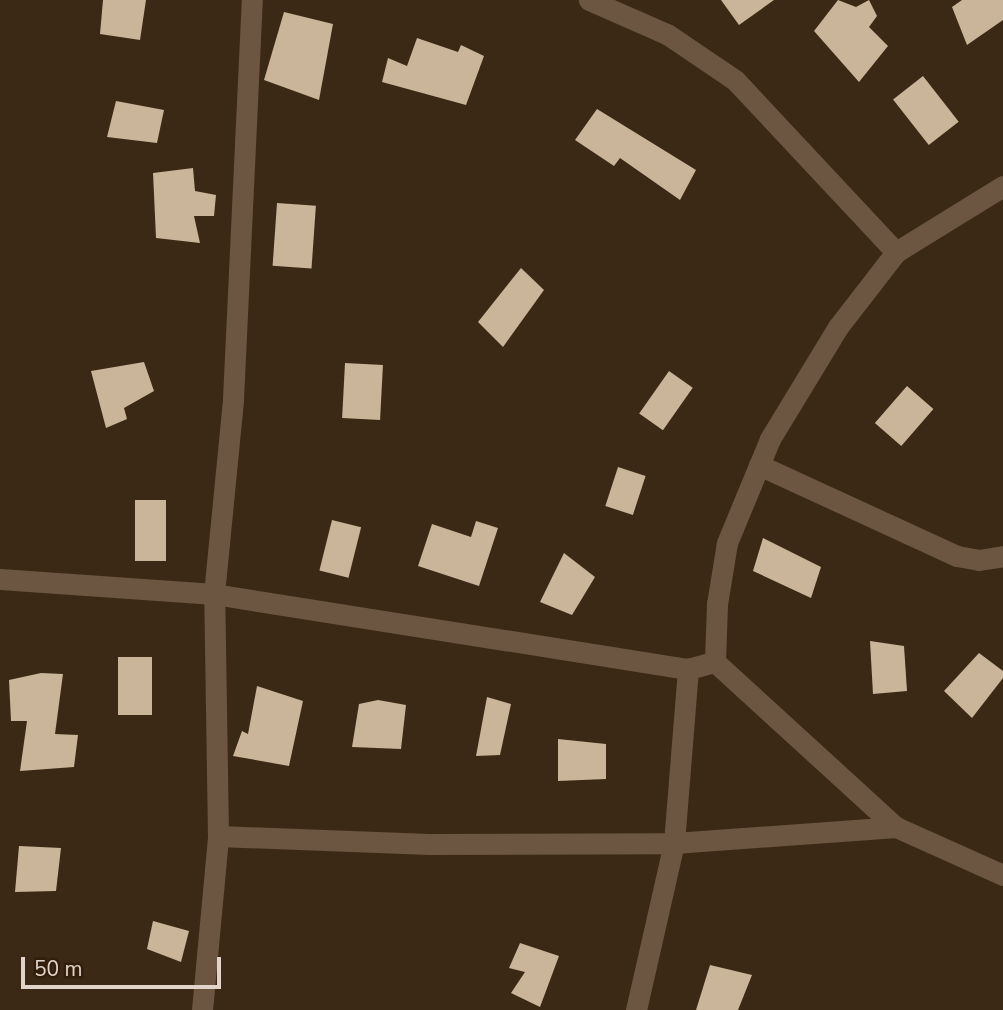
<!DOCTYPE html>
<html>
<head>
<meta charset="utf-8">
<style>
  body { margin:0 }
  #map { position:relative; width:1003px; height:1010px; overflow:hidden; background:#3c2915; font-family:"Nunito Sans",sans-serif }
  div>[style] { position:absolute }
  [style*='--x'] { left:calc(var(--x)*1px); top:calc(var(--y)*1px); width:calc(var(--w)*1px); rotate:calc(var(--a)*1deg) }
  .building>* { inset:0; background:#cab49a; transform-origin:0 0 }
  .street>* { height:21px; margin:-10.5px; padding:0 10.5px; transform-origin:10.5px; border-radius:10.5px; background:#6c5641 }
  span { translate:-50% -50%; white-space:nowrap; text-align:center; line-height:1.15; -webkit-text-stroke:7px #321f0b; paint-order:stroke }
  .scale { position:absolute; left:21px; top:957px; width:200px; height:32px; box-sizing:border-box; border:4px solid #e1d4c8; border-top:0; padding-left:9px; font-size:21px; line-height:24px; white-space:nowrap; color:#e1d4c8; -webkit-text-stroke:5px #321f0b; paint-order:stroke }
</style>
</head>
<body>
<div id="map">
  <div class="building">
    <i style="clip-path:polygon(103px 0,146px 0,140px 40px,100px 34px)"></i>
    <i style="clip-path:polygon(721px 0,774px 0,739px 25px)"></i>
    <i style="clip-path:polygon(838px 0,856px 7px,869px 0,877px 16px,869px 27px,888px 46px,859px 82px,814px 31px)"></i>
    <i style="clip-path:polygon(962px 0,1003px 0,1003px 20px,967px 45px,952px 7px)"></i>
    <i style="clip-path:polygon(284px 12px,333px 24px,319px 100px,264px 80px)"></i>
    <i style="clip-path:polygon(417px 38px,458px 52px,461px 45px,484px 56px,466px 105px,382px 82px,388px 58px,407px 66px)"></i>
    <i style="left:923px;top:76px;width:58px;height:38px;rotate:52deg"></i>
    <i style="clip-path:polygon(116px 101px,164px 110px,157px 143px,107px 137px)"></i>
    <i style="clip-path:polygon(597px 109px,696px 170px,680px 200px,620px 158px,614px 166px,575px 140px)"></i>
    <i style="clip-path:polygon(193px 168px,195px 191px,216px 195px,214px 216px,194px 216px,200px 243px,156px 238px,153px 173px)"></i>
    <i style="left:277px;top:203px;width:39px;height:63px;rotate:4deg"></i>
    <i style="clip-path:polygon(521px 268px,544px 290px,503px 347px,478px 322px)"></i>
    <i style="clip-path:polygon(144px 362px,154px 391px,124px 408px,127px 419px,106px 428px,91px 371px)"></i>
    <i style="left:345px;top:363px;width:38px;height:55px;rotate:3deg"></i>
    <i style="left:669px;top:371px;width:29px;height:52px;rotate:35deg"></i>
    <i style="left:907px;top:386px;width:35px;height:49px;rotate:41deg"></i>
    <i style="left:618px;top:467px;width:29px;height:41px;rotate:18deg"></i>
    <i style="left:135px;top:500px;width:31px;height:61px"></i>
    <i style="left:332px;top:520px;width:30px;height:52px;rotate:14deg"></i>
    <i style="clip-path:polygon(476px 521px,498px 528px,479px 586px,418px 566px,432px 524px,471px 537px)"></i>
    <i style="clip-path:polygon(763px 538px,821px 567px,811px 598px,753px 571px)"></i>
    <i style="clip-path:polygon(564px 553px,595px 577px,572px 615px,540px 602px)"></i>
    <i style="clip-path:polygon(870px 641px,904px 646px,907px 691px,873px 694px)"></i>
    <i style="clip-path:polygon(979px 653px,1003px 671px,1003px 678px,972px 718px,944px 691px)"></i>
    <i style="left:118px;top:657px;width:34px;height:58px"></i>
    <i style="clip-path:polygon(41px 673px,63px 674px,55px 734px,78px 735px,74px 767px,20px 771px,27px 721px,11px 721px,9px 680px)"></i>
    <i style="clip-path:polygon(257px 686px,303px 701px,289px 766px,233px 756px,242px 731px,248px 734px)"></i>
    <i style="clip-path:polygon(487px 697px,511px 704px,500px 755px,476px 756px)"></i>
    <i style="clip-path:polygon(378px 700px,406px 705px,401px 749px,352px 747px,359px 704px)"></i>
    <i style="clip-path:polygon(558px 739px,606px 744px,606px 779px,558px 781px)"></i>
    <i style="clip-path:polygon(19px 846px,61px 848px,56px 891px,15px 892px)"></i>
    <i style="clip-path:polygon(153px 921px,189px 931px,181px 962px,147px 949px)"></i>
    <i style="clip-path:polygon(520px 943px,559px 956px,540px 1007px,511px 993px,525px 972px,509px 968px)"></i>
    <i style="clip-path:polygon(710px 965px,752px 975px,738px 1010px,696px 1010px)"></i>
  </div>
  <div class="street">
    <i style="--x:589;--y:0;--w:85;--a:23.6"></i>
    <i style="--x:667;--y:34;--w:82;--a:34.1"></i>
    <i style="--x:735;--y:80;--w:236;--a:46.9"></i>
    <i style="--x:1003;--y:186;--w:126;--a:148.3"></i>
    <i style="--x:896;--y:252;--w:95;--a:127.7"></i>
    <i style="--x:838;--y:327;--w:131;--a:121.3"></i>
    <i style="--x:770;--y:439;--w:113;--a:112.5"></i>
    <i style="--x:727;--y:543;--w:62;--a:99.3"></i>
    <i style="--x:717;--y:604;--w:58;--a:92"></i>
    <i style="--x:715;--y:662;--w:245;--a:42.4"></i>
    <i style="--x:896;--y:827;--w:117;--a:24.2"></i>
    <i style="--x:759;--y:465;--w:218;--a:24.7"></i>
    <i style="--x:957;--y:556;--w:22;--a:10"></i>
    <i style="--x:979;--y:560;--w:24;--a:-9"></i>
    <i style="--x:0;--y:579;--w:215;--a:4"></i>
    <i style="--x:214;--y:594;--w:480;--a:9"></i>
    <i style="--x:688;--y:669;--w:28;--a:-15"></i>
    <i style="--x:218;--y:836;--w:211;--a:2.2"></i>
    <i style="--x:429;--y:844;--w:245;--a:-0.2"></i>
    <i style="--x:674;--y:843;--w:223;--a:-4.1"></i>
    <i style="--x:202;--y:1010;--w:175;--a:-84.7"></i>
    <i style="--x:218;--y:836;--w:242;--a:-90.9"></i>
    <i style="--x:214;--y:594;--w:196;--a:-84.4"></i>
    <i style="--x:233;--y:399;--w:399;--a:-87.3"></i>
    <i style="--x:636;--y:1010;--w:171;--a:-77.2"></i>
    <i style="--x:674;--y:843;--w:175;--a:-85.4"></i>
  </div>
  <div class="scale">50 m</div>
</div>
</body>
</html>
